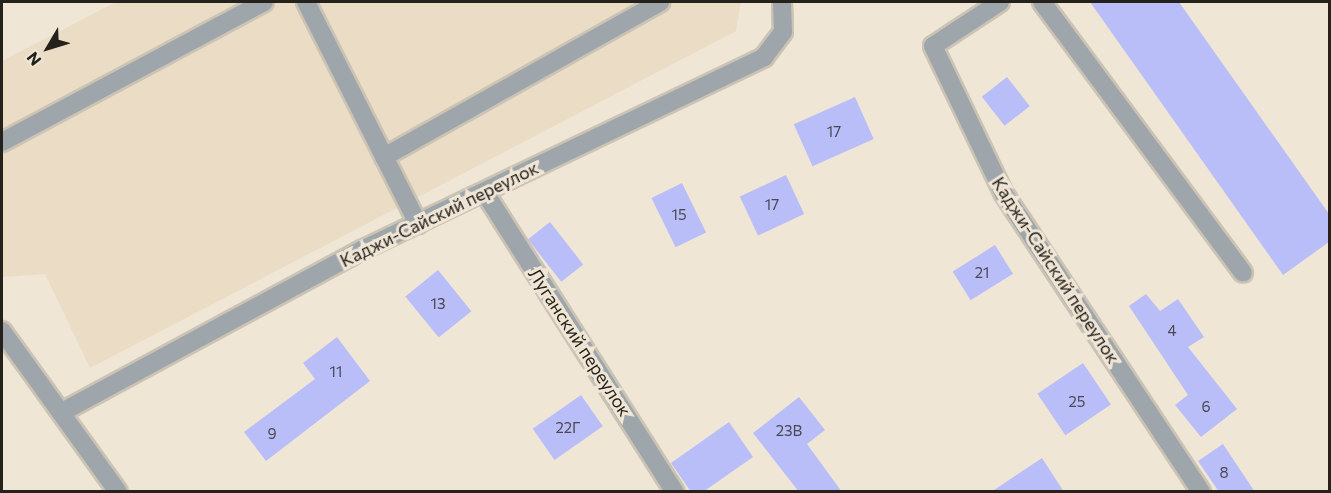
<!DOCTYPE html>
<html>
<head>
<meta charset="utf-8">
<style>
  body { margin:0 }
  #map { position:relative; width:1331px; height:493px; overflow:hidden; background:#f0e6d6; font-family:Commissioner,sans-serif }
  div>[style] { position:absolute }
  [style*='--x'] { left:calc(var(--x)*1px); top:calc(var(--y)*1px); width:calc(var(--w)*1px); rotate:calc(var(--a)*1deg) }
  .built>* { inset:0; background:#eadcc5 }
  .building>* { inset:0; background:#b9bef9; transform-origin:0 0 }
  .roads { filter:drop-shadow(2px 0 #cbc3b4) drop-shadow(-2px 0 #cbc3b4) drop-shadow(0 2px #cbc3b4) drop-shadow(0 -2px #cbc3b4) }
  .lane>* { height:18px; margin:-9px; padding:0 9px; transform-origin:9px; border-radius:9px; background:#9ea6ab }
  .street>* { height:18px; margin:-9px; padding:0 9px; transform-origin:9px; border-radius:9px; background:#9ea6ab }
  span { translate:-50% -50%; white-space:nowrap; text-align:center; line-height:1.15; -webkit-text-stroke:6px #f0e6d6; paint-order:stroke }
  .number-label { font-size:15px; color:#4a4852 }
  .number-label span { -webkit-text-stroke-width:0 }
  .street-label { font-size:18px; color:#25211b }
  .frame { position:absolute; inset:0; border:3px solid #25211b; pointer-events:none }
  .north { position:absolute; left:18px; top:18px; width:60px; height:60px; -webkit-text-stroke:4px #f0e6d6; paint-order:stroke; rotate:232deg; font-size:16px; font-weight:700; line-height:24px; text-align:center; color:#25211b }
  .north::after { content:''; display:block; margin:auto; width:21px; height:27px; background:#25211b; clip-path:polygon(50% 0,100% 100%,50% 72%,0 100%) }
</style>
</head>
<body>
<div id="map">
  <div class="built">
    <i style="clip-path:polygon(116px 2px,741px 2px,736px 31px,90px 368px,45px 274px,2px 277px,2px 61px)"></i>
  </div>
  <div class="building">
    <i style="clip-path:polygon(1090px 2px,1179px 2px,1329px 214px,1329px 242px,1283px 275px)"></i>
    <i style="left:1007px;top:77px;width:37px;height:32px;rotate:52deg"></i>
    <i style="left:855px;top:97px;width:46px;height:67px;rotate:66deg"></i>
    <i style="left:786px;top:175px;width:43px;height:51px;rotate:65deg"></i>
    <i style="left:682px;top:183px;width:55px;height:34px;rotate:64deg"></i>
    <i style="left:550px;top:222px;width:54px;height:28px;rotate:52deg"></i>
    <i style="left:995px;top:245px;width:34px;height:50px;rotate:58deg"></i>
    <i style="left:438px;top:270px;width:53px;height:42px;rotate:51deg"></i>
    <i style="clip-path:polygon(1146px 294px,1160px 311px,1178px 299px,1204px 337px,1188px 347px,1237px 409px,1201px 437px,1175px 405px,1188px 395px,1129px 306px)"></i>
    <i style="clip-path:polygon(337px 337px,370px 381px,266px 461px,244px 432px,315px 379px,303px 363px)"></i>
    <i style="left:1083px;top:363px;width:50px;height:55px;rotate:56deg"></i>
    <i style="left:581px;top:395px;width:38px;height:59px;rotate:55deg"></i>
    <i style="clip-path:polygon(799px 397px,825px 430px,807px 444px,842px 492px,799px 492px,753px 433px)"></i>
    <i style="clip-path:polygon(729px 422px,753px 457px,703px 492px,691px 492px,671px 463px)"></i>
    <i style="clip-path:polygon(1223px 444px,1255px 492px,1219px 492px,1198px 461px)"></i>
    <i style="clip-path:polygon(1042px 458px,1064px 492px,991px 492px)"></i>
  </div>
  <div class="roads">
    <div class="lane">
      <i style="--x:1042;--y:2;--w:337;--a:53.4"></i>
    </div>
    <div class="street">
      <i style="--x:306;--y:2;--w:249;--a:63.2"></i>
      <i style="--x:1000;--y:2;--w:80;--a:146.7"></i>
      <i style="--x:933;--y:46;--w:164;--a:64.4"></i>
      <i style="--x:1004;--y:194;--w:357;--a:56.5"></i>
      <i style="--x:2;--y:142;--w:297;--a:-28.1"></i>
      <i style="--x:384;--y:157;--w:317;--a:-29.3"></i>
      <i style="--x:485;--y:193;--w:354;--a:57.6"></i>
      <i style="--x:2;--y:331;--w:198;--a:54.2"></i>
      <i style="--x:64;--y:411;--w:339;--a:-28.4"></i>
      <i style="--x:362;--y:250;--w:446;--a:-25.6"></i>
      <i style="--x:764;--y:57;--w:31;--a:-53"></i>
      <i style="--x:783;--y:32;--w:30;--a:-92"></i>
    </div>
  </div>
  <div class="number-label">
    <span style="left:834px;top:132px">17</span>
    <span style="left:772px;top:205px">17</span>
    <span style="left:679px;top:215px">15</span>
    <span style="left:982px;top:273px">21</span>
    <span style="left:438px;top:304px">13</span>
    <span style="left:1172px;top:331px">4</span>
    <span style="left:336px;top:372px">11</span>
    <span style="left:1077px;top:402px">25</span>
    <span style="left:1206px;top:407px">6</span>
    <span style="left:568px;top:428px">22Г</span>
    <span style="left:789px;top:431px">23В</span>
    <span style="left:272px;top:434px">9</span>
    <span style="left:1224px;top:473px">8</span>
  </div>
  <div class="street-label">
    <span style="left:439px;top:214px;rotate:-26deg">Каджи-Сайский переулок</span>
    <span style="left:1056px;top:270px;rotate:57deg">Каджи-Сайский переулок</span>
    <span style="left:580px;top:342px;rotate:57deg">Луганский переулок</span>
  </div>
  <div class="frame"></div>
  <div class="north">N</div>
</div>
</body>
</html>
